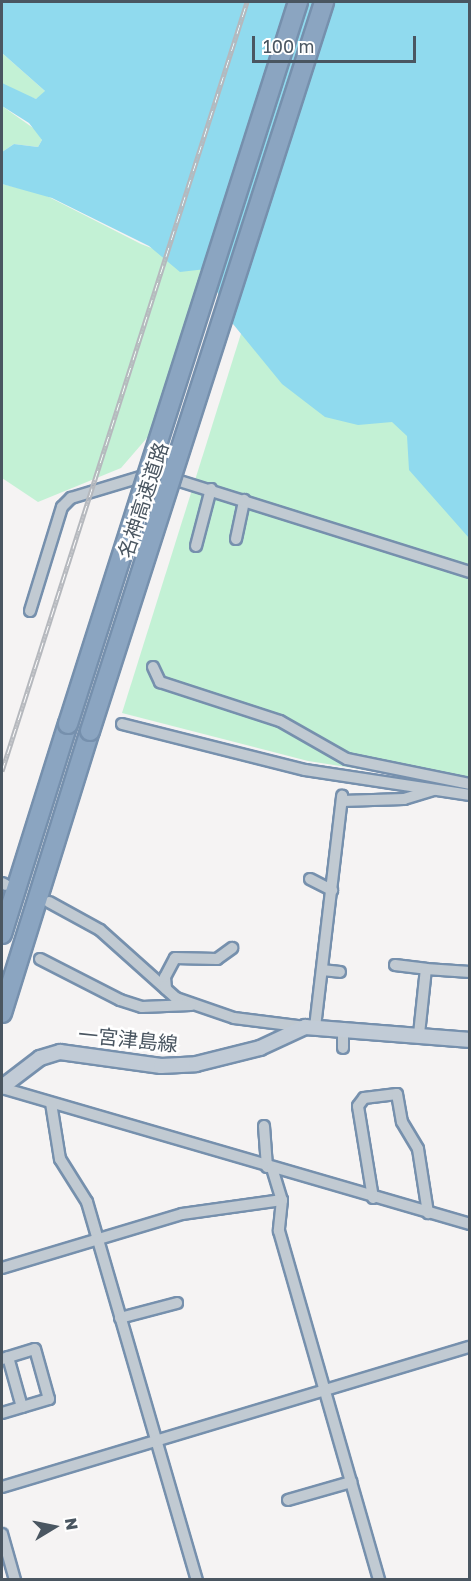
<!DOCTYPE html>
<html>
<head>
<meta charset="utf-8">
<style>
  body { margin:0 }
  #map { position:relative; width:471px; height:1581px; overflow:hidden; background:#f5f3f3; font-family:"Golos Text","Noto Sans JP",sans-serif }
  div>[style] { position:absolute }
  [style*='--x'] { left:calc(var(--x)*1px); top:calc(var(--y)*1px); width:calc(var(--w)*1px); rotate:calc(var(--a)*1deg) }
  .green>* { inset:0; background:#c3f1d5 }
  .water>* { inset:0; background:#90daee }
  .roads { filter:drop-shadow(2px 0 #7690ad) drop-shadow(-2px 0 #7690ad) drop-shadow(0 2px #7690ad) drop-shadow(0 -2px #7690ad) }
  .street>* { height:10px; margin:-5px; padding:0 5px; transform-origin:5px; border-radius:5px; background:#c1cad2 }
  .secondary>* { height:14px; margin:-7px; padding:0 7px; transform-origin:7px; border-radius:7px; background:#c1cbd6 }
  .highway>* { height:18px; margin:-9px; padding:0 9px; transform-origin:9px; border-radius:9px; background:#8ba5c1 }
  .rail>* { height:5px; margin-top:-2.5px; transform-origin:0; background:repeating-linear-gradient(90deg,#fff 0 9px,#b5b8bd 0 18px); box-sizing:border-box; border-block:2px solid #b5b8bd }
  .bridges { filter:drop-shadow(2px 0 #7690ad) drop-shadow(-2px 0 #7690ad) drop-shadow(0 2px #7690ad) drop-shadow(0 -2px #7690ad) }
  .highway-bridge>* { height:18px; margin:-9px; padding:0 9px; transform-origin:9px; border-radius:9px; background:#8ba5c1 }
  span { translate:-50% -50%; white-space:nowrap; text-align:center; line-height:1.15; -webkit-text-stroke:5px #fff; paint-order:stroke }
  .street-label { font-size:20px; color:#4a5661 }
  .frame { position:absolute; inset:0; border:3px solid #4a5661; pointer-events:none }
  .north { position:absolute; left:24px; top:1497px; width:60px; height:60px; -webkit-text-stroke:4px #fff; paint-order:stroke; rotate:80deg; font-size:16px; font-weight:700; line-height:24px; text-align:center; color:#4a5661 }
  .north::after { content:''; display:block; margin:auto; width:21px; height:27px; background:#4a5661; clip-path:polygon(50% 0,100% 100%,50% 72%,0 100%) }
  .scale { position:absolute; left:252px; top:36px; width:164px; height:27px; box-sizing:border-box; border:3px solid #4a5661; border-top:0; padding-left:8px; font-size:18px; line-height:21px; white-space:nowrap; color:#4a5661; -webkit-text-stroke:4px #fff; paint-order:stroke }
</style>
</head>
<body>
<div id="map">
  <div class="green">
    <i style="clip-path:polygon(2px 53px,45px 91px,44px 96px,36px 99px,8px 90px,2px 83px)"></i>
    <i style="clip-path:polygon(2px 106px,36px 130px,42px 140px,38px 147px,14px 144px,2px 152px)"></i>
    <i style="clip-path:polygon(2px 184px,43px 194px,141px 244px,206px 269px,159px 424px,121px 468px,38px 502px,2px 478px)"></i>
    <i style="clip-path:polygon(244px 324px,392px 411px,469px 516px,469px 786px,308px 761px,122px 713px)"></i>
  </div>
  <div class="water">
    <i style="clip-path:polygon(2px 2px,469px 2px,469px 538px,409px 470px,407px 436px,392px 422px,358px 425px,325px 417px,282px 384px,233px 324px,206px 269px,180px 272px,149px 246px,52px 198px,2px 184px,2px 152px,14px 144px,38px 147px,42px 140px,29px 123px,2px 106px,2px 83px,36px 99px,45px 91px,2px 53px)"></i>
  </div>
  <div class="roads">
    <div class="street">
      <i style="--x:236;--y:539;--w:40;--a:-78"></i>
      <i style="--x:196;--y:546;--w:59;--a:-75.3"></i>
      <i style="--x:30;--y:611;--w:109;--a:-72.9"></i>
      <i style="--x:62;--y:507;--w:13;--a:-45"></i>
      <i style="--x:71;--y:498;--w:87;--a:-16.8"></i>
      <i style="--x:154;--y:473;--w:331;--a:17.4"></i>
      <i style="--x:153;--y:667;--w:17;--a:65"></i>
      <i style="--x:160;--y:682;--w:126;--a:18"></i>
      <i style="--x:280;--y:721;--w:77;--a:29.6"></i>
      <i style="--x:347;--y:759;--w:126;--a:11.5"></i>
      <i style="--x:122;--y:724;--w:189;--a:14.1"></i>
      <i style="--x:305;--y:770;--w:167;--a:8.6"></i>
      <i style="--x:342;--y:801;--w:62;--a:-1.8"></i>
      <i style="--x:404;--y:799;--w:31;--a:-17"></i>
      <i style="--x:310;--y:879;--w:25;--a:27"></i>
      <i style="--x:2;--y:883;--w:4;--a:27"></i>
      <i style="--x:49;--y:902;--w:58;--a:28.8"></i>
      <i style="--x:100;--y:930;--w:102;--a:41.8"></i>
      <i style="--x:176;--y:998;--w:61;--a:19"></i>
      <i style="--x:234;--y:1018;--w:72;--a:7.2"></i>
      <i style="--x:40;--y:959;--w:90;--a:27.1"></i>
      <i style="--x:120;--y:1000;--w:23;--a:18"></i>
      <i style="--x:142;--y:1007;--w:49;--a:-2.3"></i>
      <i style="--x:395;--y:965;--w:31;--a:7"></i>
      <i style="--x:322;--y:970;--w:18;--a:6"></i>
      <i style="--x:166;--y:989;--w:12;--a:-95"></i>
      <i style="--x:165;--y:977;--w:21;--a:-62"></i>
      <i style="--x:175;--y:958;--w:42;--a:1.4"></i>
      <i style="--x:217;--y:959;--w:19;--a:-36"></i>
      <i style="--x:315;--y:1027;--w:233;--a:-83.3"></i>
      <i style="--x:343;--y:1028;--w:20;--a:90"></i>
      <i style="--x:419;--y:1034;--w:65;--a:-83.9"></i>
      <i style="--x:426;--y:969;--w:44;--a:3.9"></i>
      <i style="--x:2;--y:1088;--w:487;--a:16.2"></i>
      <i style="--x:51;--y:1103;--w:57;--a:80.9"></i>
      <i style="--x:60;--y:1159;--w:51;--a:57.9"></i>
      <i style="--x:87;--y:1202;--w:394;--a:73.8"></i>
      <i style="--x:264;--y:1126;--w:41;--a:85.8"></i>
      <i style="--x:272;--y:1168;--w:34;--a:73"></i>
      <i style="--x:282;--y:1200;--w:31;--a:96"></i>
      <i style="--x:279;--y:1231;--w:363;--a:74"></i>
      <i style="--x:373;--y:1198;--w:93;--a:-99.3"></i>
      <i style="--x:358;--y:1106;--w:10;--a:-53"></i>
      <i style="--x:364;--y:1098;--w:33;--a:-7"></i>
      <i style="--x:397;--y:1094;--w:28;--a:80"></i>
      <i style="--x:402;--y:1122;--w:31;--a:59"></i>
      <i style="--x:418;--y:1149;--w:65;--a:81.1"></i>
      <i style="--x:2;--y:1268;--w:188;--a:-16.7"></i>
      <i style="--x:182;--y:1214;--w:101;--a:-8"></i>
      <i style="--x:120;--y:1318;--w:59;--a:-14.7"></i>
      <i style="--x:8;--y:1357;--w:52;--a:74.4"></i>
      <i style="--x:2;--y:1359;--w:34;--a:-17"></i>
      <i style="--x:35;--y:1349;--w:52;--a:74.4"></i>
      <i style="--x:49;--y:1399;--w:49;--a:163.4"></i>
      <i style="--x:2;--y:1487;--w:488;--a:-16.7"></i>
      <i style="--x:288;--y:1500;--w:66;--a:-15.9"></i>
      <i style="--x:2;--y:1534;--w:48;--a:74.2"></i>
    </div>
    <div class="secondary">
      <i style="--x:2;--y:1087;--w:48;--a:-37.3"></i>
      <i style="--x:40;--y:1058;--w:21;--a:-17"></i>
      <i style="--x:60;--y:1052;--w:102;--a:7.9"></i>
      <i style="--x:161;--y:1066;--w:35;--a:-3"></i>
      <i style="--x:196;--y:1064;--w:66;--a:-14"></i>
      <i style="--x:260;--y:1048;--w:50;--a:-25"></i>
      <i style="--x:305;--y:1027;--w:166;--a:4.5"></i>
    </div>
    <div class="highway">
      <i style="--x:2;--y:934;--w:220;--a:-72.6"></i>
      <i style="--x:2;--y:1013;--w:295;--a:-72.7"></i>
    </div>
  </div>
  <div class="rail">
    <i style="--x:2;--y:771;--w:807;--a:-72.33"></i>
  </div>
  <div class="bridges">
    <div class="highway-bridge">
      <i style="--x:68;--y:724;--w:758;--a:-72.33"></i>
      <i style="--x:90;--y:731;--w:766;--a:-72.2"></i>
    </div>
  </div>
  <div class="street-label">
    <span style="left:143px;top:500px;rotate:-72deg">名神高速道路</span>
    <span style="left:128px;top:1039px;rotate:6deg">一宮津島線</span>
  </div>
  <div class="frame"></div>
  <div class="north">N</div>
  <div class="scale">100 m</div>
</div>
</body>
</html>
